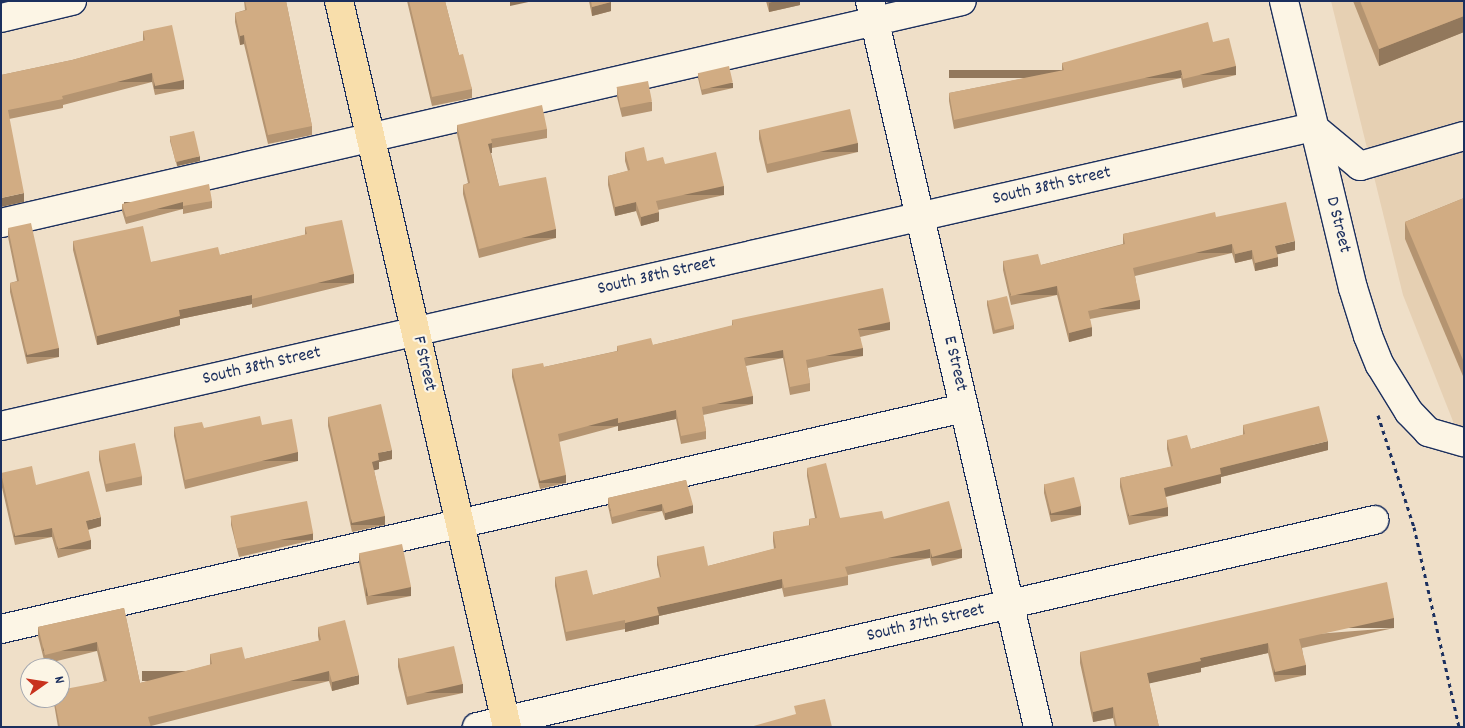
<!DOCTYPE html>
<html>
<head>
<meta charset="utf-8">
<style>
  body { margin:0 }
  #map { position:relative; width:1465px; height:728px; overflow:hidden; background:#efdfc8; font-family:Dekko,sans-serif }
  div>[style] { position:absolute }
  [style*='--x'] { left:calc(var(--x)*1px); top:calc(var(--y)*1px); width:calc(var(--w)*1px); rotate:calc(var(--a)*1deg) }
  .built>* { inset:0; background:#e6d0b3 }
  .path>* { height:3px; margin-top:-1.5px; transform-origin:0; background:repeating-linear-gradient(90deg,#1b2f5e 0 4px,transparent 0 8px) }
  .roads { filter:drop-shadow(1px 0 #1b2f5e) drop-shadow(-1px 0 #1b2f5e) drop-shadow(0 1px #1b2f5e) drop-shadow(0 -1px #1b2f5e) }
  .minor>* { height:28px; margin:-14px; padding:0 14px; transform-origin:14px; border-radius:14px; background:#fcf5e5 }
  .major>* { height:28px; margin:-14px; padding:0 14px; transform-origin:14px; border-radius:14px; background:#f8deab }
  .wall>* { inset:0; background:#b49471 }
  .shaded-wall>* { inset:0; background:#92785c; transform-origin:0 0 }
  .building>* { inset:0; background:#d1ac83; transform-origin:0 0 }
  span { translate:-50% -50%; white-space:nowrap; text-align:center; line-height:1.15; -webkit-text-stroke:4.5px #fcf5e5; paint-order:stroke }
  .street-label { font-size:18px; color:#1b2f5e }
  .frame { position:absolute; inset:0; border:2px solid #1b2f5e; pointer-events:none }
  .north { position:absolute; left:20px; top:658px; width:50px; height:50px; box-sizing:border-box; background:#fcf5e5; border:1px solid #a2a6af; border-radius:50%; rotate:77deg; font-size:14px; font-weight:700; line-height:20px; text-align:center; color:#1b2f5e }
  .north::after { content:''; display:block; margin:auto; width:18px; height:22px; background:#c8321e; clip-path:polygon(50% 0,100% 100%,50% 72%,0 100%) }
</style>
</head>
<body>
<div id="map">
  <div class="built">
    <i style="clip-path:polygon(1331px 1px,1464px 1px,1464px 449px,1403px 295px)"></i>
  </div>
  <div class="path">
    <i style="--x:1378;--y:415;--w:118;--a:72.2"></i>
    <i style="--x:1414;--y:527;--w:205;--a:77.3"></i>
  </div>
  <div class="roads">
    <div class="minor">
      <i style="--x:870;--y:1;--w:745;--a:76.97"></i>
      <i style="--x:1284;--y:1;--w:295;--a:76.5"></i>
      <i style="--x:1353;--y:288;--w:50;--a:72.6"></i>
      <i style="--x:1368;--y:336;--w:31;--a:68"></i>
      <i style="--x:1380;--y:365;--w:55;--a:58.3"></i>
      <i style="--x:1409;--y:412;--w:28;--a:46"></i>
      <i style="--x:1428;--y:432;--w:37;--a:16"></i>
      <i style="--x:1;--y:18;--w:73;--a:-13.5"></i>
      <i style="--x:1;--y:223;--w:986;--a:-13.01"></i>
      <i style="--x:1;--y:426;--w:1346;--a:-12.84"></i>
      <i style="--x:1313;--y:127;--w:61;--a:39.7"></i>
      <i style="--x:1360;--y:166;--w:108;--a:-16.1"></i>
      <i style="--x:1;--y:629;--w:988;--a:-12.93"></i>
      <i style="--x:477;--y:727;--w:921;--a:-12.99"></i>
    </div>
    <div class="major">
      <i style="--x:339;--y:1;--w:745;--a:76.97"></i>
    </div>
  </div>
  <div class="wall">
    <i style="clip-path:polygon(244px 1px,286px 1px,312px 126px,312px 135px,268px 144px,244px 44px,240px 45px,235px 22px,235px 13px,245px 10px)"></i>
    <i style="clip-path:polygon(407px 1px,445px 1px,459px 55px,472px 89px,472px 98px,432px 106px)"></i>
    <i style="clip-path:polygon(589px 1px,611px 1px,611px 11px,592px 16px)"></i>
    <i style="clip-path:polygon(766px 1px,800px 1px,800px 5px,769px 12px)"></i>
    <i style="clip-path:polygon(1353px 1px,1464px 1px,1464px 32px,1379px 66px)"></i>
    <i style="clip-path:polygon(143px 31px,184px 89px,155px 95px,152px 82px,63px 105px,63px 108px,9px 119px,24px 202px,1px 75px,72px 60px,143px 41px)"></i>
    <i style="clip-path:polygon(1213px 42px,1236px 75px,1183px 88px,1181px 78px,954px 129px,949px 101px,949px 93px,1062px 71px,1062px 63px)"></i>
    <i style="clip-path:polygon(698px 73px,733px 88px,702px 95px,698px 78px)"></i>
    <i style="clip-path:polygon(617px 88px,652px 102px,652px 111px,622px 117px,617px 97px)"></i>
    <i style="clip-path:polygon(457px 125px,547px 129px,547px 138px,492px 148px,492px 153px,491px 153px,499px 186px,556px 238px,479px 258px,463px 194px,463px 185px,468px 183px,457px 134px)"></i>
    <i style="clip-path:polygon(759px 130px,858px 152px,767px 173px,759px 139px)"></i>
    <i style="clip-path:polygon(170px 136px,200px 161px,177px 166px,170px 141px)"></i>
    <i style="clip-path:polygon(625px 152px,647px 161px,665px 164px,724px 195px,658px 210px,659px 221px,641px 226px,636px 211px,615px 216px,608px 185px,608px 176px,628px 171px,625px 161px)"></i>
    <i style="clip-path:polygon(1464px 198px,1464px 376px,1463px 376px,1405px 239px,1405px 222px)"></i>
    <i style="clip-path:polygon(212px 201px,212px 208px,183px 214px,183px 209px,126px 224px,122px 211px,122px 204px)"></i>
    <i style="clip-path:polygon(1216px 217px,1295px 250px,1277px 254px,1278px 266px,1255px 271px,1252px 259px,1235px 263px,1232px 253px,1135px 276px,1140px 309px,1090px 319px,1092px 336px,1069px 342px,1057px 295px,1011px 305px,1003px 270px,1003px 261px,1041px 265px,1123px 244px,1123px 234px)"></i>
    <i style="clip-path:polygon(305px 227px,354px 283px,252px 308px,252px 304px,180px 319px,180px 325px,97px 345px,73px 250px,73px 241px,151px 262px,220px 255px,305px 235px)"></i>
    <i style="clip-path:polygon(8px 228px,59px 357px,27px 364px,10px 292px,10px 283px,17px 281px,8px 237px)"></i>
    <i style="clip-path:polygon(987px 300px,1014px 325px,1014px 329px,993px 334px,987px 305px)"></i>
    <i style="clip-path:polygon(732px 320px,890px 330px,860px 337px,863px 356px,808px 368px,810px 383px,810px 391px,790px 395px,783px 358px,746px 366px,753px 404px,703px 415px,706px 431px,706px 439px,681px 444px,676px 419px,618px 431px,618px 426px,559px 442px,566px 483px,540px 489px,512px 377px,512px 369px,544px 367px,617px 351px,617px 346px,653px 345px,732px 326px)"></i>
    <i style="clip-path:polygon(328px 417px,392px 459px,379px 462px,379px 469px,374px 470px,385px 525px,352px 532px,328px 426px)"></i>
    <i style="clip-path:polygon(262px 425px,298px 461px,185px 489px,174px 436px,174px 427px,204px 428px)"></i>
    <i style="clip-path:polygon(1243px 425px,1328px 450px,1221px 477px,1221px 483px,1166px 497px,1168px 516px,1129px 525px,1120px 487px,1120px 478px,1171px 467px,1167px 449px,1167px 440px,1191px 449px,1243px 435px)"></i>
    <i style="clip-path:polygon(99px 451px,142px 476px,142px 485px,106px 492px,99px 460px)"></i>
    <i style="clip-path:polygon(807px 468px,840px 518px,884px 519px,962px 558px,932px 566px,930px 558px,848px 575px,848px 585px,784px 597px,782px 588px,659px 616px,659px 624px,625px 632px,625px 629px,566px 641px,555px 586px,555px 577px,593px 595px,660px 578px,657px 565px,657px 556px,708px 566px,774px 549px,773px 541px,773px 532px,809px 526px,809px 519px,815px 518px,807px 476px)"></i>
    <i style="clip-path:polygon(1px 473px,36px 485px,101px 526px,88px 530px,91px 549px,58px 558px,52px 537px,15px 545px,1px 483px)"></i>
    <i style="clip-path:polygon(686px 480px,693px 513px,665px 520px,662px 511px,612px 524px,608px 506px,608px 498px)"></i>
    <i style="clip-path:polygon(1044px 484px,1081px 515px,1051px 522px,1044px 493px)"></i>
    <i style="clip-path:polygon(231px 518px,313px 540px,239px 557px,231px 525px)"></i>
    <i style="clip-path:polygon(359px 554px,411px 596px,367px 605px,359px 563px)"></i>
    <i style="clip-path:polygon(124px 608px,140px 683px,210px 665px,210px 654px,245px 659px,319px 641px,318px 636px,318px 627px,359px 684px,332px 691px,329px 681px,151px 726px,151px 727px,58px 727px,53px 698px,60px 698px,104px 681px,97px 651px,45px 664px,38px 636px,38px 627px)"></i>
    <i style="clip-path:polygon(1394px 628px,1302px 648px,1306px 675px,1275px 682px,1268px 653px,1201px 668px,1201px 672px,1149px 683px,1159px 727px,1115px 727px,1113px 718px,1093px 722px,1080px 663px,1080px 652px)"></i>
    <i style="clip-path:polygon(398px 658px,463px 693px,407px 705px,398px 667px)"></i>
  </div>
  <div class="shaded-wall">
    <i style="clip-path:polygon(510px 1px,533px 1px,510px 6px)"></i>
    <i style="clip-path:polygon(775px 1px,800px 1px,800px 5px,769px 12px,769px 3px)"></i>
    <i style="clip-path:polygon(611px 2px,611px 11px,592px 16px,592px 7px)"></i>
    <i style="clip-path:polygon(1464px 16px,1464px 32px,1379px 66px,1379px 49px)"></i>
    <i style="clip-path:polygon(244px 35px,244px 44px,240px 45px,240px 36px)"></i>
    <i style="left:1236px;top:66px;width:9px;height:55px;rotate:90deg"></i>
    <i style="left:1181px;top:70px;width:8px;height:232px;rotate:90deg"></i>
    <i style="left:152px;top:73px;width:9px;height:93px;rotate:90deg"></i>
    <i style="left:184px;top:80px;width:9px;height:30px;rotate:90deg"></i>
    <i style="left:733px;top:83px;width:5px;height:32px;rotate:90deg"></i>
    <i style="left:492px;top:143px;width:10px;height:4px;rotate:90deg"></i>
    <i style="left:858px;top:143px;width:9px;height:93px;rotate:90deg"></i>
    <i style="clip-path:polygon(200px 156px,200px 161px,177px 166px,177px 162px)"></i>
    <i style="left:724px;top:186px;width:9px;height:70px;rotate:90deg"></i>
    <i style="clip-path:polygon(24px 193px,24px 202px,1px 207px,1px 198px)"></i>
    <i style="left:183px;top:202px;width:7px;height:59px;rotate:90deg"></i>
    <i style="clip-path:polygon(636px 202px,636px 211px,615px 216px,615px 207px)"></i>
    <i style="clip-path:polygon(659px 212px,659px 221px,641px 226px,641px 217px)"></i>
    <i style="left:556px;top:229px;width:9px;height:80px;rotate:90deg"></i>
    <i style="clip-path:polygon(1295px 241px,1295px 250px,1275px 255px,1275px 246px)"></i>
    <i style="left:1232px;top:244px;width:9px;height:102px;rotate:90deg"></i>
    <i style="clip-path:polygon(1252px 250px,1252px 259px,1235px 263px,1235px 254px)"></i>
    <i style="clip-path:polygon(1278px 257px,1278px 266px,1255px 271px,1255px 263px)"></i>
    <i style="left:354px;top:274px;width:9px;height:105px;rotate:90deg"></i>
    <i style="left:1057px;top:286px;width:9px;height:47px;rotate:90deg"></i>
    <i style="clip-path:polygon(252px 295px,252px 304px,180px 319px,180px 325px,97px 345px,97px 336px,179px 310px)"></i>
    <i style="left:1140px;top:300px;width:9px;height:53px;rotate:90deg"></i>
    <i style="left:890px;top:322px;width:8px;height:33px;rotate:90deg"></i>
    <i style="clip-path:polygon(1092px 327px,1092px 336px,1069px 342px,1069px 333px)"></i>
    <i style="left:59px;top:348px;width:9px;height:33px;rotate:90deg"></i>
    <i style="left:863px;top:348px;width:8px;height:58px;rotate:90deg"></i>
    <i style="left:783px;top:350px;width:8px;height:40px;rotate:90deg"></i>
    <i style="left:1463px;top:360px;width:1px;height:16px"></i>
    <i style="left:753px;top:396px;width:8px;height:52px;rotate:90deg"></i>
    <i style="clip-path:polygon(676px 410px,676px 419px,618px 431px,618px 423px)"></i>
    <i style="left:618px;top:418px;width:8px;height:62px;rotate:90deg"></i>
    <i style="clip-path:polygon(1328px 441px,1328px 450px,1221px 477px,1221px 483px,1164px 497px,1164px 488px,1220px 468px)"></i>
    <i style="clip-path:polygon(392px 450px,392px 459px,379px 462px,379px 469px,372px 471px,372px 462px,378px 453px)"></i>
    <i style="left:298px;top:452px;width:9px;height:116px;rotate:90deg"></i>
    <i style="left:566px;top:475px;width:8px;height:27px;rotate:90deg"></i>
    <i style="left:662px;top:504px;width:7px;height:52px;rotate:90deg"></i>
    <i style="clip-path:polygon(693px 505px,693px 513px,665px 520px,665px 513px)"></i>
    <i style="left:1081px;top:506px;width:9px;height:31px;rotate:90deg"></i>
    <i style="left:1168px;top:507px;width:9px;height:40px;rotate:90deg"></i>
    <i style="left:385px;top:516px;width:9px;height:34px;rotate:90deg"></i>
    <i style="clip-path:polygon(101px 517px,101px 526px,86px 530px,86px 521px)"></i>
    <i style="left:52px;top:528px;width:9px;height:38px;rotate:90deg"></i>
    <i style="left:313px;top:533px;width:7px;height:76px;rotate:90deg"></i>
    <i style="left:91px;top:540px;width:9px;height:34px;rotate:90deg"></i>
    <i style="left:930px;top:549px;width:9px;height:87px;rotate:90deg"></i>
    <i style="left:962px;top:549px;width:9px;height:31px;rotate:90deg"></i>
    <i style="clip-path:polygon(782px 579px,782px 588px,659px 616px,659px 624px,625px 632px,625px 623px,657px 607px)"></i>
    <i style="left:411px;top:587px;width:9px;height:45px;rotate:90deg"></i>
    <i style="left:1394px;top:618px;width:10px;height:97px;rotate:90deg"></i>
    <i style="left:97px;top:642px;width:9px;height:54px;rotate:90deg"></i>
    <i style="clip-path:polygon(1268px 643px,1268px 653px,1201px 668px,1201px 672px,1147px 684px,1147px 673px,1200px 658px)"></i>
    <i style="left:1306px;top:665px;width:10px;height:32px;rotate:90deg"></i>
    <i style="left:329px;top:671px;width:10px;height:187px;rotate:90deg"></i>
    <i style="clip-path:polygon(359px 675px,359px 684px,332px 691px,332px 682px)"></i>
    <i style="left:463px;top:684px;width:9px;height:57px;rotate:90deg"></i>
    <i style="clip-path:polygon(1113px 707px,1113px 718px,1093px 722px,1093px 712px)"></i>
  </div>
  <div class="building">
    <i style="clip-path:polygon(245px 1px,286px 1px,312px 126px,268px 135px,244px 35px,240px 36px,235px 13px,247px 10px)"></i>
    <i style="clip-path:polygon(409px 1px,445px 1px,459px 55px,463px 54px,472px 89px,432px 97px)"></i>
    <i style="clip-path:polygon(591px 1px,611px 1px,611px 2px,592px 7px)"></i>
    <i style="clip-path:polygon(1360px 1px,1464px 1px,1464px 16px,1379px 49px)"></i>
    <i style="clip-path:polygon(1208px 22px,1213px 42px,1229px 38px,1236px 66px,1183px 79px,1181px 70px,954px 120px,949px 93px,1064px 70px,1062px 63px)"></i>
    <i style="clip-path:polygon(172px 25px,184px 80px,155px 86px,152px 73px,62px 96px,63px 99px,8px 110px,24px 193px,1px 198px,1px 75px,72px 60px,145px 40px,143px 31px)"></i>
    <i style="left:729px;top:66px;width:17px;height:32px;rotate:77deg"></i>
    <i style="left:648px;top:81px;width:21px;height:32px;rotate:79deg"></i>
    <i style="clip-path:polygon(542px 105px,547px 129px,491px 139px,492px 143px,488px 144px,499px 186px,546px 177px,556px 229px,479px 249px,463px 185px,470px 183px,457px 125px)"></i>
    <i style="left:850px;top:109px;width:35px;height:93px;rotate:77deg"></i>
    <i style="left:194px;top:131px;width:26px;height:25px;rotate:77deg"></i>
    <i style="clip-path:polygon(644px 147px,647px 161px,663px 157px,665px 164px,716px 152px,724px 186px,656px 201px,659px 212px,641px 217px,636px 202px,615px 207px,608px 176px,630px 170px,625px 152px)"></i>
    <i style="clip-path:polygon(209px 184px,212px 201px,183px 206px,183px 202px,126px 217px,122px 204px)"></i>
    <i style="clip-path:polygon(1464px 198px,1464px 360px,1463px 360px,1405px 222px)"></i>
    <i style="clip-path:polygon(1286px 202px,1295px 241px,1275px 246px,1278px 257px,1255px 263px,1252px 250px,1235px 254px,1232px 244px,1133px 268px,1140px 300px,1088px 311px,1092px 327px,1069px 333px,1057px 286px,1011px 296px,1003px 261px,1038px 254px,1041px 265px,1125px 244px,1123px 234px,1215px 212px,1216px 217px)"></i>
    <i style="clip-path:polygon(342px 220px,354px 274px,252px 299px,252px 295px,179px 310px,180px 316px,97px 336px,73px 241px,143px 226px,151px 262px,218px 247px,220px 255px,307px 234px,305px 227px)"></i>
    <i style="clip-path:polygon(31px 223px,59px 348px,27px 355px,10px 283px,19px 281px,8px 228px)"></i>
    <i style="clip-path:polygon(883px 288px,890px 322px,858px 329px,863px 348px,806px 360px,810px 383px,790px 387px,783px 350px,744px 358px,753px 396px,702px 407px,706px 431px,681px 436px,676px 410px,618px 423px,618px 418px,558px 434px,566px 475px,540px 481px,512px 369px,543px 363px,544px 367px,618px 351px,617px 346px,651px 338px,653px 345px,733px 325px,732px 320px)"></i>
    <i style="left:1007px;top:296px;width:30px;height:20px;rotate:76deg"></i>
    <i style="clip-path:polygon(381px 404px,392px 450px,378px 453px,379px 460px,372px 462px,385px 516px,352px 523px,328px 417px)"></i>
    <i style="clip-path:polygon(1319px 406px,1328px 441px,1220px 468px,1221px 474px,1164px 488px,1168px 507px,1129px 516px,1120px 478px,1173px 466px,1167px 440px,1187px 435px,1191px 449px,1245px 434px,1243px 425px)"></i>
    <i style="clip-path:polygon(260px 416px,262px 425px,292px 419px,298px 452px,185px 480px,174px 427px,202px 422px,204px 428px)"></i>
    <i style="left:135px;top:443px;width:34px;height:37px;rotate:78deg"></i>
    <i style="clip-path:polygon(826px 463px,840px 518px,882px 511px,884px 519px,949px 501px,962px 549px,932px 557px,930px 549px,845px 567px,848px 576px,784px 588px,782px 579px,657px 607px,659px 615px,625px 623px,625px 620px,566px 632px,555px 577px,587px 570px,593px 595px,661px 577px,657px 556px,704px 546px,708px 566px,776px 548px,773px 532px,810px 525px,809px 519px,817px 518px,807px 468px)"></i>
    <i style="clip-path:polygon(32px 466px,36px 485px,89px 471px,101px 517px,86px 521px,91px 540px,58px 549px,52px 528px,15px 536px,1px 473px)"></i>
    <i style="left:1074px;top:477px;width:30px;height:31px;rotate:76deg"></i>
    <i style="clip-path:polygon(686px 480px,693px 505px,665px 513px,662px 504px,612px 517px,608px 498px)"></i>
    <i style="left:307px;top:501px;width:33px;height:78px;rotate:79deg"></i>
    <i style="left:402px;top:544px;width:44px;height:44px;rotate:78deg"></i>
    <i style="clip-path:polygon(1387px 582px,1394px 618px,1299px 639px,1306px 665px,1275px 672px,1268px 643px,1200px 658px,1201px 661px,1147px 673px,1159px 727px,1117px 727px,1113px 707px,1093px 712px,1080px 652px)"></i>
    <i style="clip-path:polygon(124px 608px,140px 683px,212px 664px,210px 654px,242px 647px,245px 659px,321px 640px,318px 627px,345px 620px,359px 675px,332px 682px,329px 671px,148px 717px,151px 727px,60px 727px,54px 698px,60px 698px,60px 690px,107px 681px,97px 642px,45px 655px,38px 627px)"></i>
    <i style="left:454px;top:646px;width:39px;height:57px;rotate:77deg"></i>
    <i style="clip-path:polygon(825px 699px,832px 727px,750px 727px,796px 714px,794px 706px)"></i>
  </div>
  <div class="street-label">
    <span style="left:1052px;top:187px;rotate:-13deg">South 38th Street</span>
    <span style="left:1337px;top:225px;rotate:76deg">D Street</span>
    <span style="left:657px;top:277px;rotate:-13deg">South 38th Street</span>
    <span style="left:423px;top:364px;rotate:77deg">F Street</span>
    <span style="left:954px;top:364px;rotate:77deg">E Street</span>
    <span style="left:262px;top:367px;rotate:-13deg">South 38th Street</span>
    <span style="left:926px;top:624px;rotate:-13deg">South 37th Street</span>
  </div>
  <div class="frame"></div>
  <div class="north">N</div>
</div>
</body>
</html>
